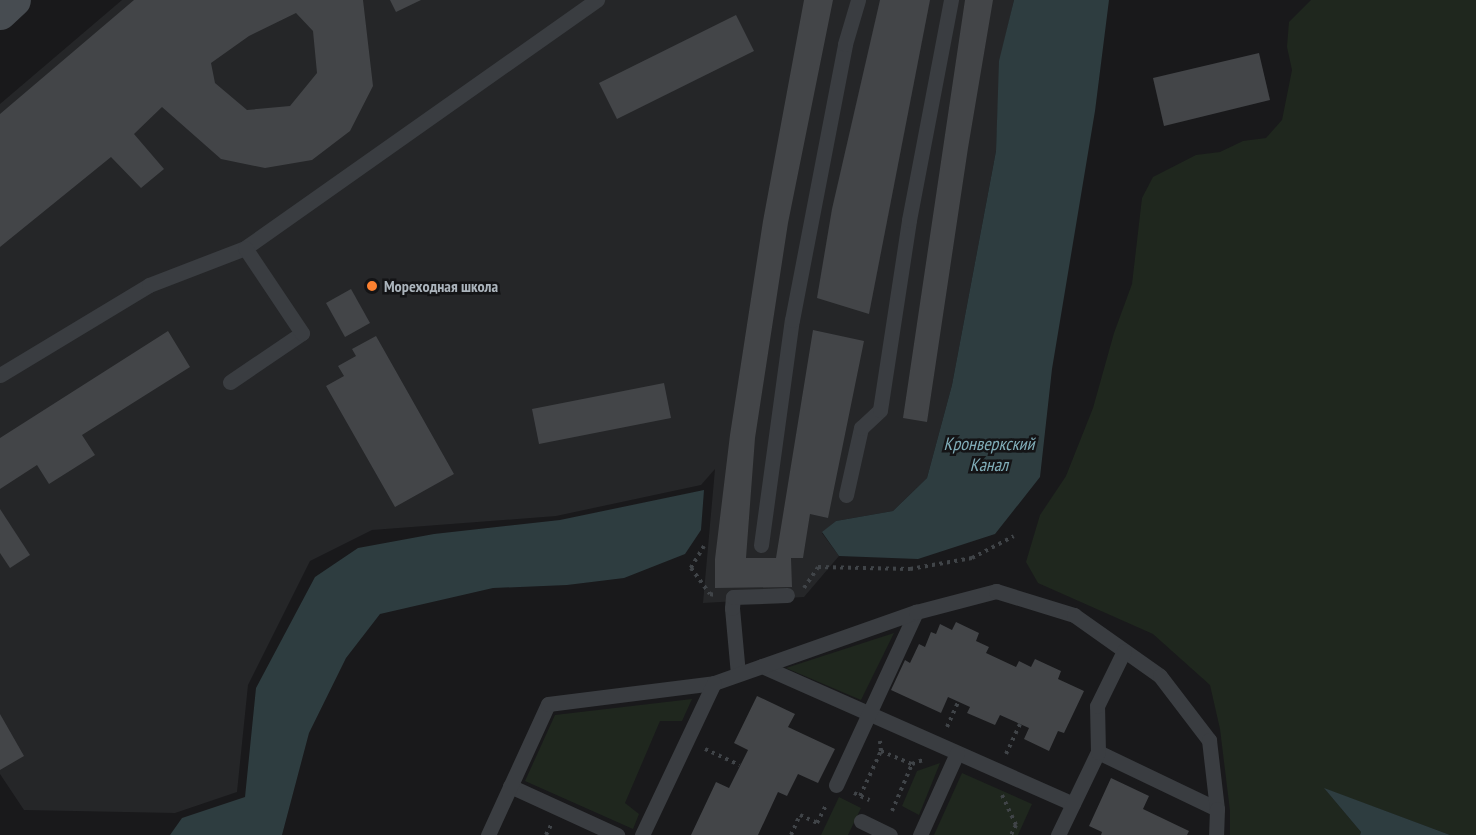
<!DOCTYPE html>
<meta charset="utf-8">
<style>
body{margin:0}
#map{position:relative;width:1476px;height:835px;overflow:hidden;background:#19191b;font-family:"PT Sans Narrow",sans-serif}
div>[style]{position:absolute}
.built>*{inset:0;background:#252628}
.green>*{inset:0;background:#1f271e}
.water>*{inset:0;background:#2e3d40}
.building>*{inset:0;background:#434548}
.path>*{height:4px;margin-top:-2px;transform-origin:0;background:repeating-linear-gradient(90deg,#404448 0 3px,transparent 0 7.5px)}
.lane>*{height:15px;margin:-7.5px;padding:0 7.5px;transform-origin:7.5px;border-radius:7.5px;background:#3a3d41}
.secondary>*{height:33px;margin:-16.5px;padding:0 16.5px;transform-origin:16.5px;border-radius:16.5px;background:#474c51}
.dots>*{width:16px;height:16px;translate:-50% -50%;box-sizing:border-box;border:3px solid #141416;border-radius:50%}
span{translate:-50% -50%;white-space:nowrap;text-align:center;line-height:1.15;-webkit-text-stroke:5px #141416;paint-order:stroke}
.poi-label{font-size:16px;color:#abb4bc;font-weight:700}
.left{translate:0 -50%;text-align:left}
.water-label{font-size:18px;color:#80adb8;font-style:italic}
</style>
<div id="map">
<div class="built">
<div style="clip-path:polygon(122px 0,1014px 0,1000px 61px,996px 151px,952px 385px,927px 478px,893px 511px,836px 521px,822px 533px,839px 556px,804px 597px,703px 603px,715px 469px,701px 485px,556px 516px,372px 530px,310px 561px,248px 685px,237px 792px,175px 813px,24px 810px,0 774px,0 104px)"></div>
</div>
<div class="green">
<div style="clip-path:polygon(1311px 0,1476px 0,1476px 835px,1450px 835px,1325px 789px,1361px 832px,1360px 835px,1230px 835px,1230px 811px,1220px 729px,1210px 685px,1153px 634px,1038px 583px,1026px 562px,1040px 515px,1066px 476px,1093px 408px,1114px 333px,1132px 284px,1142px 198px,1153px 177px,1196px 155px,1220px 152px,1243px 141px,1266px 138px,1282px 120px,1292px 70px,1287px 47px,1289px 22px)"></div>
<div style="clip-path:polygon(894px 633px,861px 700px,786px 668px)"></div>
<div style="clip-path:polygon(692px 699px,682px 721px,660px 721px,625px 803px,639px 814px,633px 829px,525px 781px,555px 715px)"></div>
<div style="clip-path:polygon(940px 763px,919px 815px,902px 806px,917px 771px)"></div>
<div style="clip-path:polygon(962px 773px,1032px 804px,1018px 835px,934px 835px)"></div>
<div style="clip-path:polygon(839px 797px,861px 808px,848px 835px,821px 835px)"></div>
</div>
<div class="water">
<div style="clip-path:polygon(1014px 0,1109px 0,1095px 111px,1052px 369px,1040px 477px,995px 534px,918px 559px,839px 556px,822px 532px,836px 521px,893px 511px,927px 478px,952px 385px,996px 151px,999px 61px)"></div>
<div style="clip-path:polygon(704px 490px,701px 530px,685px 554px,624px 578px,567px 585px,493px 588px,380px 614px,346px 658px,309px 733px,282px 835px,170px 835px,182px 818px,245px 797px,256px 688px,315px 577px,358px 548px,434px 534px,560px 520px)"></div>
<div style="clip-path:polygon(1324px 788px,1450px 835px,1360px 835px,1361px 832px)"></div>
</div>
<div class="building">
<div style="clip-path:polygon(evenodd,134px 0,363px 0,373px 86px,350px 131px,312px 160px,265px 168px,221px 159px,162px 107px,134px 134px,164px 169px,141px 188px,111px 157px,0 247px,0 114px,134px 0,296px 13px,313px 31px,317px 73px,290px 106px,247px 110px,215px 83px,211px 63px,249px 36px,296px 13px)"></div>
<div style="clip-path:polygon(390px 0,421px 0,396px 12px)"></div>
<div style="clip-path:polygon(804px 0,833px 0,788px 223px,755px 438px,746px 558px,776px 558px,813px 330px,864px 341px,828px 518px,810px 514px,803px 558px,791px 558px,792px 587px,715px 588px,715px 559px,730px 435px,763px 221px)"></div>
<div style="clip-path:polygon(880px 0,930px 0,869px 314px,817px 298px,832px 209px)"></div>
<div style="clip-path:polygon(965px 0,993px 0,968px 148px,927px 422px,903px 418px)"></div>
<div style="clip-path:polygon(736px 15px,754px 51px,617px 119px,599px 83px)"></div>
<div style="clip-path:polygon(1259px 53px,1270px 100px,1164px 126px,1153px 78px)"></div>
<div style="clip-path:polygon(351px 289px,370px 323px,345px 337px,326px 303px)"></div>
<div style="clip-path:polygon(168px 331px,190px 367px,82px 435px,95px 455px,49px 484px,37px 465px,0 489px,0 438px)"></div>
<div style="clip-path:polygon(376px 336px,454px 474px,395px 507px,326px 386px,344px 376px,338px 366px,356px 356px,352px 349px)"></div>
<div style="clip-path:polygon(664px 383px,671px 418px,539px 444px,532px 409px)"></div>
<div style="clip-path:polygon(0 509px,30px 555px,10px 568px,0 553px)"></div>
<div style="clip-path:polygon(956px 622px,979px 633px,976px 641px,989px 647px,986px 653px,1016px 667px,1019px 661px,1031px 667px,1035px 659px,1061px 671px,1058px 679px,1084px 691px,1064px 733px,1058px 731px,1049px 751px,1024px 739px,1029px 728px,1000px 715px,995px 725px,967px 713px,970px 707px,948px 697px,941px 713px,891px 690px,905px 660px,910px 663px,919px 644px,925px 647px,931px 632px,936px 634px,940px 624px,952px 630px)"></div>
<div style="clip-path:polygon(757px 696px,795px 714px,788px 727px,835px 749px,818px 783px,798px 774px,787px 796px,778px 792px,758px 835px,691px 835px,716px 782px,729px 788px,748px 750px,734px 743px)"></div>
<div style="clip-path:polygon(0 714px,24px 756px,0 770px)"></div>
<div style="clip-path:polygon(1111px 778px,1149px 796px,1143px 809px,1189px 831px,1187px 835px,1101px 835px,1102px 832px,1089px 826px)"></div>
</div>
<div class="path">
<div style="left:704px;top:546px;width:26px;rotate:121deg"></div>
<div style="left:691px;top:568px;width:32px;rotate:54deg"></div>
<div style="left:710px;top:594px;width:5px;rotate:11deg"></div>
<div style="left:804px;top:588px;width:25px;rotate:-56deg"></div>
<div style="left:818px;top:567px;width:92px;rotate:1.2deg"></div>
<div style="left:910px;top:569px;width:63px;rotate:-10.1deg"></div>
<div style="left:972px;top:558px;width:47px;rotate:-27.6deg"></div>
<div style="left:947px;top:727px;width:27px;rotate:-66deg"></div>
<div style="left:705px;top:749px;width:38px;rotate:25deg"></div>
<div style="left:881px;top:751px;width:34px;rotate:23deg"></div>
<div style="left:1006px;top:754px;width:33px;rotate:-65deg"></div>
<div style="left:854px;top:793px;width:17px;rotate:25deg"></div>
<div style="left:1002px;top:795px;width:33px;rotate:65deg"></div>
<div style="left:1016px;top:825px;width:11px;rotate:117deg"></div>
<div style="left:860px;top:796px;width:50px;rotate:-65deg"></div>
<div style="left:881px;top:751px;width:10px;rotate:-96deg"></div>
<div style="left:892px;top:811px;width:51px;rotate:-66.9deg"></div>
<div style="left:912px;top:764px;width:12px;rotate:-20deg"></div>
<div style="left:546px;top:835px;width:11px;rotate:-63deg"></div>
<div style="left:791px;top:835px;width:22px;rotate:-66deg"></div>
<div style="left:800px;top:815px;width:19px;rotate:25deg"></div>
<div style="left:817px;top:823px;width:22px;rotate:-63deg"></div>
</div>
<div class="lane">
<div style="left:0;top:375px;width:174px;rotate:-31.1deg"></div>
<div style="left:149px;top:285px;width:103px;rotate:-21.1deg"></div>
<div style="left:245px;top:248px;width:431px;rotate:-35.2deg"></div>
<div style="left:230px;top:382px;width:87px;rotate:-34.2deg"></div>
<div style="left:302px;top:333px;width:102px;rotate:-123.8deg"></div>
<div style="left:846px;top:495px;width:69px;rotate:-77.4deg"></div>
<div style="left:861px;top:428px;width:26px;rotate:-43deg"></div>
<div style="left:880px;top:410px;width:192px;rotate:-81.3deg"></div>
<div style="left:909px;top:220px;width:224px;rotate:-79.2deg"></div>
<div style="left:761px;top:545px;width:227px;rotate:-82.2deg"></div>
<div style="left:792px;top:320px;width:281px;rotate:-79.1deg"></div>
<div style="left:845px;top:44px;width:46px;rotate:-73.5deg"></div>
<div style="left:762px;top:666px;width:340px;rotate:23.9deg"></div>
<div style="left:738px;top:674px;width:66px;rotate:-95.2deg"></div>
<div style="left:732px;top:608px;width:11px;rotate:-85deg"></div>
<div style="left:733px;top:597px;width:54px;rotate:-2.1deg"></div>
<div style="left:1098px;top:752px;width:132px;rotate:25.6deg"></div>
<div style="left:836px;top:785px;width:191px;rotate:-65.2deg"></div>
<div style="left:510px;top:786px;width:118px;rotate:24.6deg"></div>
<div style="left:861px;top:821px;width:32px;rotate:26deg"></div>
<div style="left:488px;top:835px;width:144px;rotate:-65.4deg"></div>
<div style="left:548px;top:704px;width:167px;rotate:-7.2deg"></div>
<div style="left:714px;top:683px;width:214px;rotate:-19.4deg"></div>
<div style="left:916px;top:612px;width:83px;rotate:-14.7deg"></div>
<div style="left:996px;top:591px;width:82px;rotate:17.1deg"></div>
<div style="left:1074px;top:615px;width:105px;rotate:35.3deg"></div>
<div style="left:1160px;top:676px;width:81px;rotate:52.6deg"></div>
<div style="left:1209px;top:740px;width:69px;rotate:83.4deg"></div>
<div style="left:1217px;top:809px;width:26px;rotate:92deg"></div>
<div style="left:642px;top:835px;width:168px;rotate:-64.7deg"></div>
<div style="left:920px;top:835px;width:90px;rotate:-65.7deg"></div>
<div style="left:1058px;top:835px;width:92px;rotate:-64.3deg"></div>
<div style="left:1098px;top:752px;width:46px;rotate:-91.2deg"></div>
<div style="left:1097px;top:706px;width:61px;rotate:-63.9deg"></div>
</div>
<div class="secondary">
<div style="left:0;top:13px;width:19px;rotate:-43deg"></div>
</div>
<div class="dots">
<div style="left:372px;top:286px;background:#fc8130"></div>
</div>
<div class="poi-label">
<span class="left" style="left:384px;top:286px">Мореходная школа</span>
</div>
<div class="water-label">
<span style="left:989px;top:455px">Кронверкский<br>Канал</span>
</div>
</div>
